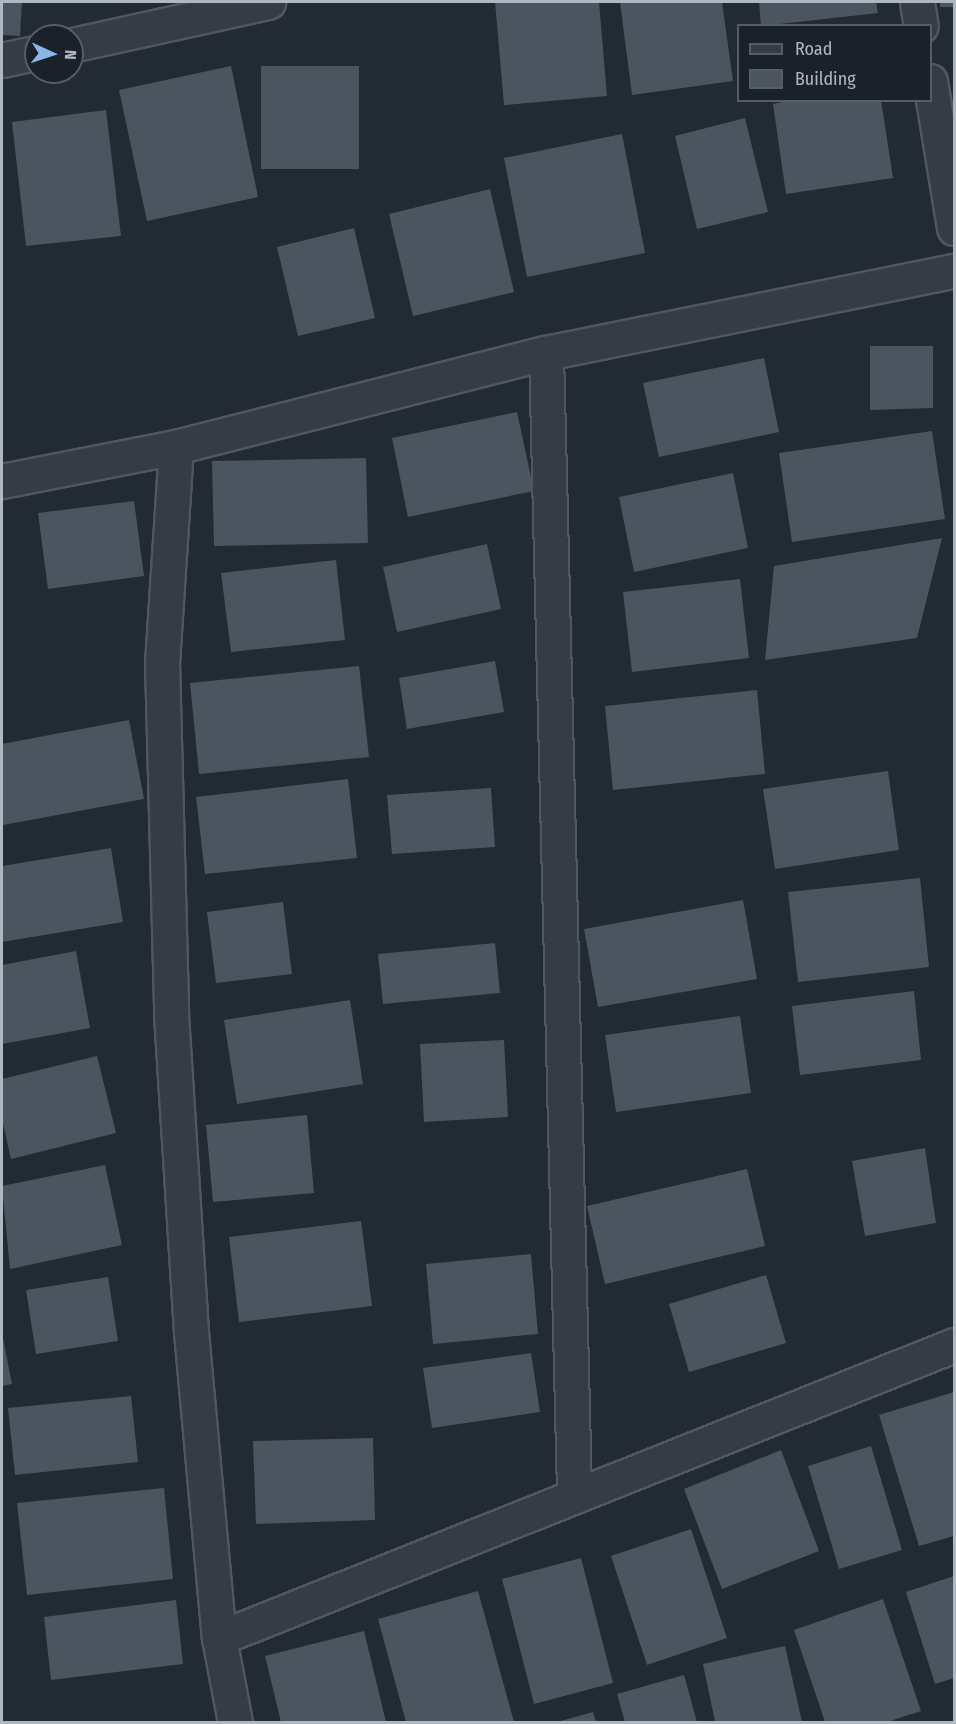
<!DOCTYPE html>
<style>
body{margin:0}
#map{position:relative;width:956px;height:1724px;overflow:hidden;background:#222a34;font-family:"Fira Sans Condensed",sans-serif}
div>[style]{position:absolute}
.building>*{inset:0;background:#4a5560}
.roads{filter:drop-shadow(2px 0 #4f5760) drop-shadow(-2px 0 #4f5760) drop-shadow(0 2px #4f5760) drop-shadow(0 -2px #4f5760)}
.minor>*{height:33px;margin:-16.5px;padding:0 16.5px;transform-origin:16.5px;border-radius:16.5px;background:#353c45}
span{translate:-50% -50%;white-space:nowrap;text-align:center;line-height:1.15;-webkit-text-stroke:4.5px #1a2129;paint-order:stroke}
.frame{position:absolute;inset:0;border:3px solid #afb7c2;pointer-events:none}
.legend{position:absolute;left:737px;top:24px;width:195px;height:78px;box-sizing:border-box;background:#1a2129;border:2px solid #565d66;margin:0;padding:8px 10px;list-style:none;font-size:18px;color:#afb7c2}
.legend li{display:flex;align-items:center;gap:12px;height:30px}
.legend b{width:30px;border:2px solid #565d66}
.north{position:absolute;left:24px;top:24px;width:60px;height:60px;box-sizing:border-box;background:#1a2129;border:2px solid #565d66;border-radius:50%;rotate:93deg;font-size:16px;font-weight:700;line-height:24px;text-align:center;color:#afb7c2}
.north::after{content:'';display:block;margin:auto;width:21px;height:27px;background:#8bb5eb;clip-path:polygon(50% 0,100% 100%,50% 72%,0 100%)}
</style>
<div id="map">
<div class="building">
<div style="clip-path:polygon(2px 2px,22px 2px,20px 36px,2px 35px)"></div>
<div style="clip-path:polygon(495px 2px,599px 2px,607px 96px,504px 105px)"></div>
<div style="clip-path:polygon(620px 2px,722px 2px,733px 81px,632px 95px)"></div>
<div style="clip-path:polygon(759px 2px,876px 2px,878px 13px,761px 26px)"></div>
<div style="clip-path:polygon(940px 2px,954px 2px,954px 7px,940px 7px)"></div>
<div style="clip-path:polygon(231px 66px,258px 197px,147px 221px,119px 90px)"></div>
<div style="clip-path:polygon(261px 66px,359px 66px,359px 169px,261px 169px)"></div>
<div style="clip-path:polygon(792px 100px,881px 100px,893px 178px,786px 194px,773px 104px)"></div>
<div style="clip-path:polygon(106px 110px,121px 236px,26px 246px,12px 122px)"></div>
<div style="clip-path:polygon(745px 118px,768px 212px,697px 229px,675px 136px)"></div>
<div style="clip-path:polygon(622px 134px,645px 253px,527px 277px,504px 158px)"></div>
<div style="clip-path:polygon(490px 189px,514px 292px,413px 316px,389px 214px)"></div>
<div style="clip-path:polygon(354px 228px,375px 318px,298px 336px,277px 247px)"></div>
<div style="clip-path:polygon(870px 346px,933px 346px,933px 408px,870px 410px)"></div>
<div style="clip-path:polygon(764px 358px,779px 432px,659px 457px,643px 383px)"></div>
<div style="clip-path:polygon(517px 412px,534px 491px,408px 517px,392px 438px)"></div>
<div style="clip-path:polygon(932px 431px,945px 519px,792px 542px,779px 453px)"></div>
<div style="clip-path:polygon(366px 458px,368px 543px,214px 546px,212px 461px)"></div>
<div style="clip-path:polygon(733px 473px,748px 548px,634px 572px,619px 497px)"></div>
<div style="clip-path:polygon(134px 501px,144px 576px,48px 589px,38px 513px)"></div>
<div style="clip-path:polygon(942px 538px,917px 638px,765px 660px,774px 566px)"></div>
<div style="clip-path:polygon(487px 544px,501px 609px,397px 632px,383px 567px)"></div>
<div style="clip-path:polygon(336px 560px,345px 640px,231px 652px,221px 573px)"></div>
<div style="clip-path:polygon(740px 579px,749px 658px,632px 672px,623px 592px)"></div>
<div style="clip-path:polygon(495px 661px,504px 712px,407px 729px,399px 678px)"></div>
<div style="clip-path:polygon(359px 666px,369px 757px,199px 774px,190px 683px)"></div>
<div style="clip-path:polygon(757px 690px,765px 774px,613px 790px,605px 706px)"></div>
<div style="clip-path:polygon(129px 720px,144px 799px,3px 825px,2px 744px)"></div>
<div style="clip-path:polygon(888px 771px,899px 850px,775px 869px,763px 789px)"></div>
<div style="clip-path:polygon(348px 779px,357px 858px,205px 874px,196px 797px)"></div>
<div style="clip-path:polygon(491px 788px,495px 847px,392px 854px,387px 795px)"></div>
<div style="clip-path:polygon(111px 848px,123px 922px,2px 942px,2px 866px)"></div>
<div style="clip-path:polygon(920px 878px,929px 967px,798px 982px,788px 892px)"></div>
<div style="clip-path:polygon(743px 900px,757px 979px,598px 1007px,584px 929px)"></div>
<div style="clip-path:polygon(283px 902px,292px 974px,216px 983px,207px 912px)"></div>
<div style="clip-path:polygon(495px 943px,500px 993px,383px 1004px,378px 954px)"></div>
<div style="clip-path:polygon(76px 951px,90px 1028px,2px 1044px,2px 965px)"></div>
<div style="clip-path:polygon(914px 991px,921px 1060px,800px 1075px,792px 1006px)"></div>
<div style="clip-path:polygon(350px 1000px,363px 1084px,237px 1104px,224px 1020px)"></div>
<div style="clip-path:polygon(740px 1016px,751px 1093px,616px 1112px,605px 1035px)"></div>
<div style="clip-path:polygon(504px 1040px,508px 1117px,424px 1122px,420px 1044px)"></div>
<div style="clip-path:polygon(97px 1056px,116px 1133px,11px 1159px,2px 1119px,2px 1079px)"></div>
<div style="clip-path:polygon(307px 1115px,314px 1193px,213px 1202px,206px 1125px)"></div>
<div style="clip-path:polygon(925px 1148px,936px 1223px,865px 1236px,852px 1161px)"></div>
<div style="clip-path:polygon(105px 1165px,122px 1245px,10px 1269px,2px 1186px)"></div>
<div style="clip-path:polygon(747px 1169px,765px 1246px,605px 1284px,587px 1206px)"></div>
<div style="clip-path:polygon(361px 1221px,372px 1306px,239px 1322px,229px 1237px)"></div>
<div style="clip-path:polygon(531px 1254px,538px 1334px,433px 1344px,426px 1264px)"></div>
<div style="clip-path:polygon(766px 1275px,786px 1343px,689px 1372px,669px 1304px)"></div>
<div style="clip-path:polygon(108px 1277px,118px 1341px,36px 1354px,26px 1290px)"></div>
<div style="clip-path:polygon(2px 1333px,12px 1384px,2px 1386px)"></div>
<div style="clip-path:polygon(531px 1353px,540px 1412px,432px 1428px,423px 1368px)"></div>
<div style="clip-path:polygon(954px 1392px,954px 1536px,919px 1546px,879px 1415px)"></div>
<div style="clip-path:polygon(131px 1396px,138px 1462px,15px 1475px,8px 1408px)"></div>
<div style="clip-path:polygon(373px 1438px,375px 1520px,256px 1524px,253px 1441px)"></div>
<div style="clip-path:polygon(871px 1446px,902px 1550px,839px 1569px,808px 1466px)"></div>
<div style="clip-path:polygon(781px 1450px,819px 1551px,722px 1589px,684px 1489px)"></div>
<div style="clip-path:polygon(164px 1488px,173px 1579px,27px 1595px,17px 1503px)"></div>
<div style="clip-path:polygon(691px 1529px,727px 1638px,647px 1665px,611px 1556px)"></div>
<div style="clip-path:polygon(581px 1558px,613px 1683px,534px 1704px,502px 1579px)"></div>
<div style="clip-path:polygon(954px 1576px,954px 1678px,935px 1684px,906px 1592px)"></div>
<div style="clip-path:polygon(478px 1591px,514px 1722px,406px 1722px,378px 1619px)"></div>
<div style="clip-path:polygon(883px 1599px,921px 1711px,887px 1722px,825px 1722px,794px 1630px)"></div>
<div style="clip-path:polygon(176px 1600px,183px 1664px,51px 1680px,44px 1617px)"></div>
<div style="clip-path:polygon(364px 1631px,386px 1722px,281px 1722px,265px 1656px)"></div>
<div style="clip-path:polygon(785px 1646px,802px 1722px,715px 1722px,703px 1664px)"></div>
<div style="clip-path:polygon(684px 1675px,697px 1722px,625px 1722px,617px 1694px)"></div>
<div style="clip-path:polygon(593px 1712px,596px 1722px,557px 1722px)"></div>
</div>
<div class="roads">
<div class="minor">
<div style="left:917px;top:2px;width:24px;rotate:81deg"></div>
<div style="left:72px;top:45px;width:201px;rotate:-12.4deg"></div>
<div style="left:2px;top:60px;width:35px;rotate:-12deg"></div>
<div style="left:930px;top:81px;width:149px;rotate:80.7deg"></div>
<div style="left:546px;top:353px;width:1140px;rotate:88.59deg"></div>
<div style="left:176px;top:447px;width:382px;rotate:-14.3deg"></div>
<div style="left:546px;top:353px;width:416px;rotate:-11.4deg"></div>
<div style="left:2px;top:481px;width:177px;rotate:-11.1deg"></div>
<div style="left:176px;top:447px;width:215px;rotate:93.7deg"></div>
<div style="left:162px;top:662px;width:352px;rotate:88.5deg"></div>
<div style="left:171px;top:1014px;width:319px;rotate:86.4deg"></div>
<div style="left:191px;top:1332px;width:307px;rotate:84.8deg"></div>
<div style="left:219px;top:1638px;width:86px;rotate:79.2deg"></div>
<div style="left:219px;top:1638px;width:791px;rotate:-21.73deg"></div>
</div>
</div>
<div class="frame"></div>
<ul class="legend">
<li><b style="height:8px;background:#353c45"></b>Road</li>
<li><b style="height:16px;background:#4a5560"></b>Building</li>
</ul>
<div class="north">N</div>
</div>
